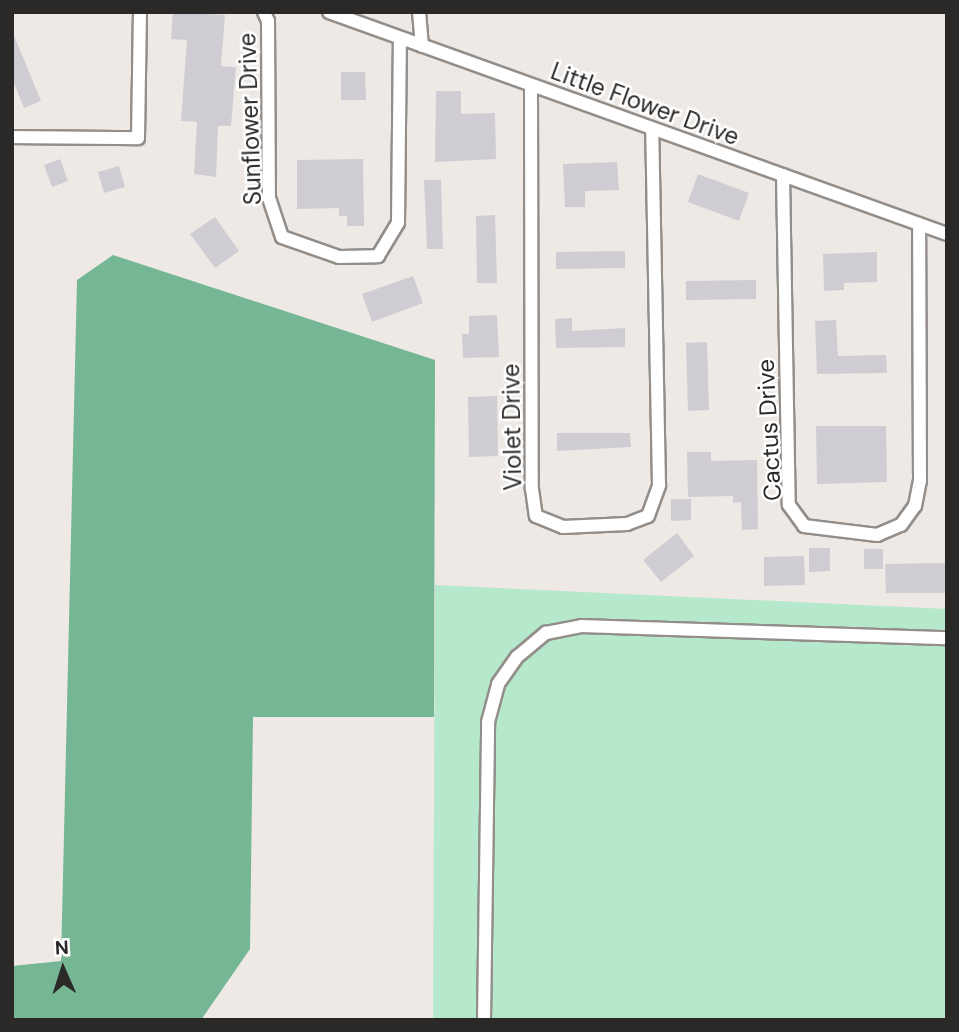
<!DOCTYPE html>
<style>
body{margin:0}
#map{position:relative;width:959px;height:1032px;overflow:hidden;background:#eee9e5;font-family:"DM Sans",sans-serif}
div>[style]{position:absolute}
.green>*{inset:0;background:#b6e8cc}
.forest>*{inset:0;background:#75b794}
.building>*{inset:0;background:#cfcdd3}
.roads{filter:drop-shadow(2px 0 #938e8a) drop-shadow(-2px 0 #938e8a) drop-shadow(0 2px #938e8a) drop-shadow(0 -2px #938e8a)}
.lane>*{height:12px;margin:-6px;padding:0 6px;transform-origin:6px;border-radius:6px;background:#fff}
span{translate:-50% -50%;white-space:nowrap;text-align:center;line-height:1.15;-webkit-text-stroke:5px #fff;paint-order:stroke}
.street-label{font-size:24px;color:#2b2928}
.frame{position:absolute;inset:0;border:14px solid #2b2928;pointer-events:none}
.north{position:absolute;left:28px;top:934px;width:70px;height:70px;-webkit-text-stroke:5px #fff;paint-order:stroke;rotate:357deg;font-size:19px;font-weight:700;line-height:28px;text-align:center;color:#2b2928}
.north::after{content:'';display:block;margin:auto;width:24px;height:32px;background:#2b2928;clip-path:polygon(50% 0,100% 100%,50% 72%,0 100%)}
</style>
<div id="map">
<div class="green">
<div style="clip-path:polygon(435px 585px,947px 609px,947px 1020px,433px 1020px)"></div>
</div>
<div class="forest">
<div style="clip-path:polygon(113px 255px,435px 360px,434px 717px,253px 717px,250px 949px,201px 1020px,12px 1020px,12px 966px,61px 961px,77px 280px)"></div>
</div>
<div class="building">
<div style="clip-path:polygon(173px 12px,225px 15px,221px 66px,236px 67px,231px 126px,218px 126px,216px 177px,194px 174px,197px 122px,181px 121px,187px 40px,171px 39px)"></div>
<div style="clip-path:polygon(13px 33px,41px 101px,24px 108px,12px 78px)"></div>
<div style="clip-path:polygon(341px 72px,365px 72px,366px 100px,341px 100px)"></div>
<div style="clip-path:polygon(436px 91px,461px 91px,461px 114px,495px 113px,496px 159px,435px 162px)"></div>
<div style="clip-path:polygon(60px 159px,68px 181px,52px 187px,44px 165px)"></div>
<div style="clip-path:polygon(363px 159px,364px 226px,347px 226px,347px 216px,339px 216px,339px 208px,297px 209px,297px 160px)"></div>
<div style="clip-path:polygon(617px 162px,619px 190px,585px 191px,585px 207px,565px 207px,563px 164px)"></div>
<div style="clip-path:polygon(119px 166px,125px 187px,104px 193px,98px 172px)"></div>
<div style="clip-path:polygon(698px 174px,749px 193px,739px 221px,688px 202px)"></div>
<div style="clip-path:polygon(424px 180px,441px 180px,443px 249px,427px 249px)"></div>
<div style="clip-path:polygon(495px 215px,497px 283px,477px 283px,476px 216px)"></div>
<div style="clip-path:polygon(215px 217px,239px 251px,215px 268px,190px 234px)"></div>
<div style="clip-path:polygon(625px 251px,625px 268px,556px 269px,556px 252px)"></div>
<div style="clip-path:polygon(877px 252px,877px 282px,844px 283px,844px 290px,824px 291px,823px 254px)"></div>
<div style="clip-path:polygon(413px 276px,423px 303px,372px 322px,362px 294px)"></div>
<div style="clip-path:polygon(756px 280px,756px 299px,686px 300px,686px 281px)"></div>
<div style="clip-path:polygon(497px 315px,499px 357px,463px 358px,462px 334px,469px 334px,469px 316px)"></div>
<div style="clip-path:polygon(572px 318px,572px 331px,625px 328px,625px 347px,556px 348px,555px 319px)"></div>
<div style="clip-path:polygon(836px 320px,838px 356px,886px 355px,887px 373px,817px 374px,815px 321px)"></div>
<div style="clip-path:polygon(707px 342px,709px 410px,688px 411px,686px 343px)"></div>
<div style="clip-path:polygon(497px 396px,498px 456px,469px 457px,468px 397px)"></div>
<div style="clip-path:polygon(816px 426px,886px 426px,887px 482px,817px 484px)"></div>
<div style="clip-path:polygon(557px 433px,630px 433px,631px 447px,557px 451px)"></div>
<div style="clip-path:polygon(687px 452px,711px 452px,711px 461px,757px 460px,758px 529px,742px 530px,741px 502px,733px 503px,733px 496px,688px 497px)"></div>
<div style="clip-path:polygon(671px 499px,691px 499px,691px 520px,671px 521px)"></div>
<div style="clip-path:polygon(677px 533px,694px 556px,661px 582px,643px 560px)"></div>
<div style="clip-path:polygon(809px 548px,830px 548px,830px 571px,809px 572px)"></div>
<div style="clip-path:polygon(864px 549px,883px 549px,883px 569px,864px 569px)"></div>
<div style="clip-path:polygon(804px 556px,805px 585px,764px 586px,764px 557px)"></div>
<div style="clip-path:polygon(947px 563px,947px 593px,886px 593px,885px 564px)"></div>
</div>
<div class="roads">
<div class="lane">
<div style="left:264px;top:12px;width:10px;rotate:66deg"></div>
<div style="left:268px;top:21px;width:177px;rotate:89.7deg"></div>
<div style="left:269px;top:198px;width:41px;rotate:71.6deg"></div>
<div style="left:282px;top:237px;width:60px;rotate:19.3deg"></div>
<div style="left:339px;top:257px;width:39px;rotate:-1deg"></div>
<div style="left:378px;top:256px;width:39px;rotate:-59deg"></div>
<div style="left:398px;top:223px;width:184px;rotate:-89.4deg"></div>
<div style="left:329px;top:12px;width:657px;rotate:19.76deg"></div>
<div style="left:419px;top:12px;width:34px;rotate:85deg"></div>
<div style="left:531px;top:85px;width:404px;rotate:89.9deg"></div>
<div style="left:532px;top:489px;width:27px;rotate:82deg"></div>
<div style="left:536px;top:516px;width:29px;rotate:22deg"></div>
<div style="left:563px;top:527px;width:64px;rotate:-2.7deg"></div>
<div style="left:627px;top:524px;width:22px;rotate:-21deg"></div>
<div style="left:648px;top:516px;width:33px;rotate:-70deg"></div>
<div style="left:659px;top:485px;width:356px;rotate:-91.1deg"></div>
<div style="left:12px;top:137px;width:126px;rotate:0.5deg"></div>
<div style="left:138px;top:138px;width:126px;rotate:-89.1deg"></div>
<div style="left:783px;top:175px;width:330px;rotate:89deg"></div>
<div style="left:789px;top:505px;width:26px;rotate:54deg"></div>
<div style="left:804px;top:526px;width:74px;rotate:7deg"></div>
<div style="left:877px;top:535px;width:26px;rotate:-23deg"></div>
<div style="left:901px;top:525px;width:24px;rotate:-54deg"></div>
<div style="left:915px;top:506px;width:25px;rotate:-79deg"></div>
<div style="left:920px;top:481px;width:257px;rotate:-90.2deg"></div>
<div style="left:484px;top:1020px;width:298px;rotate:-89.2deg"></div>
<div style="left:488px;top:722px;width:39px;rotate:-75deg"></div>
<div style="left:498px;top:684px;width:33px;rotate:-55deg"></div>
<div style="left:517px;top:657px;width:38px;rotate:-40deg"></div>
<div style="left:546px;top:633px;width:36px;rotate:-11deg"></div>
<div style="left:581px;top:626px;width:366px;rotate:1.9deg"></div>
</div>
</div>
<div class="street-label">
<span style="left:645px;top:104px;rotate:20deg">Little Flower Drive</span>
<span style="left:250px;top:119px;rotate:-92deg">Sunflower Drive</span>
<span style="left:512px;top:427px;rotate:-91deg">Violet Drive</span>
<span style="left:769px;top:430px;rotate:-93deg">Cactus Drive</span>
</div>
<div class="frame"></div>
<div class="north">N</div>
</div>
